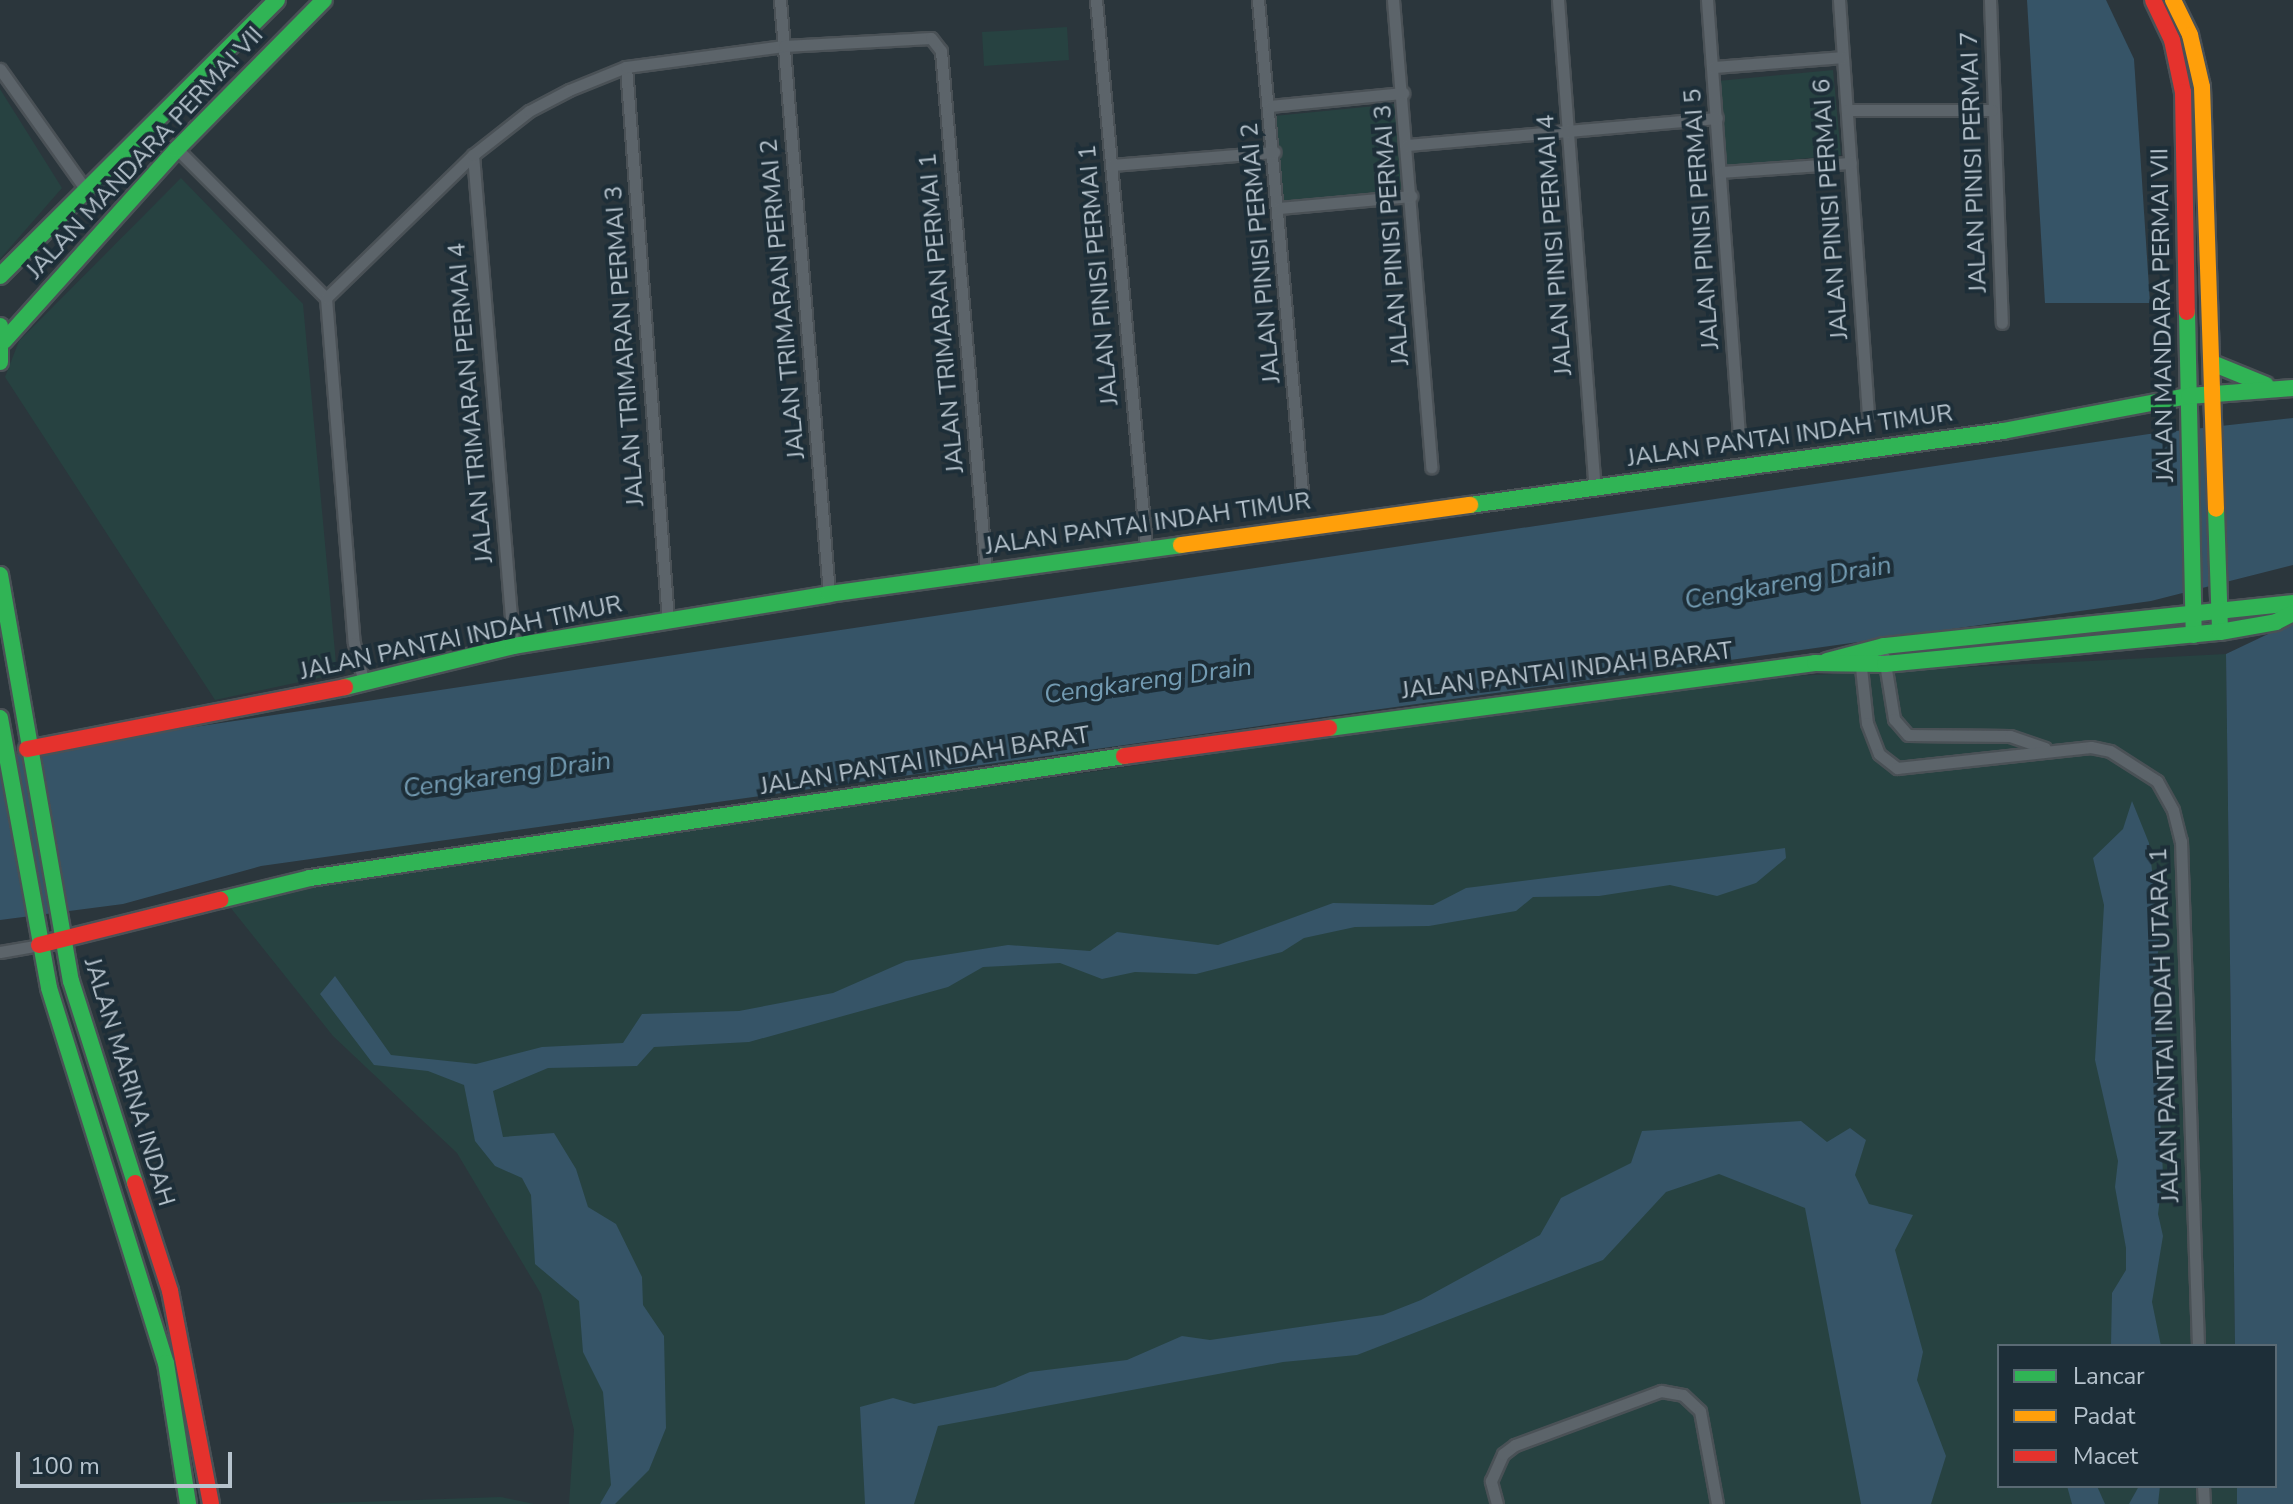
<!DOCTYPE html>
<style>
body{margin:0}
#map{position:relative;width:2293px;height:1504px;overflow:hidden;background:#2b363c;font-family:"Nunito Sans",sans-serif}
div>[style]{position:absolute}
.green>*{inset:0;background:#274241}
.water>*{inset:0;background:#365467}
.roads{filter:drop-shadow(2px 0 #4a5156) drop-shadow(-2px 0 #4a5156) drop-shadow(0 2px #4a5156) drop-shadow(0 -2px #4a5156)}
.street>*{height:11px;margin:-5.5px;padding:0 5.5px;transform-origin:5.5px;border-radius:5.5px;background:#5c646a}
.fast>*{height:16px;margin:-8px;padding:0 8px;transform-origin:8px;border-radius:8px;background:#30b455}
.slow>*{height:16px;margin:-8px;padding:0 8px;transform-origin:8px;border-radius:8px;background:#ff9f0a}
.jam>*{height:16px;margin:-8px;padding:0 8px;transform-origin:8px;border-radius:8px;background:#e5322d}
span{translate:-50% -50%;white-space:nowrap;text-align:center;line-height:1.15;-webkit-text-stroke:8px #1d2e38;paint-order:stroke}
.street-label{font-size:24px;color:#b6c3cd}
.water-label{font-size:26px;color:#739bb2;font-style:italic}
.legend{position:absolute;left:1997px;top:1344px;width:280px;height:144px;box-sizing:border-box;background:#1d2e38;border:2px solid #5a6a74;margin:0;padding:10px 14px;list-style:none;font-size:24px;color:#b6c3cd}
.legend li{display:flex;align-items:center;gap:16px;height:40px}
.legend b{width:40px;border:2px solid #5a6a74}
.scale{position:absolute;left:16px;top:1452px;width:216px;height:36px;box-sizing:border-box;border:4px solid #b6c3cd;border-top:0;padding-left:10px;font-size:24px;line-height:28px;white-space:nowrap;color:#b6c3cd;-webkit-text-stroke:6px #1d2e38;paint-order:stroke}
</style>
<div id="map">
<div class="green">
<div style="clip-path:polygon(1067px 27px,1069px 60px,984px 66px,982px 32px)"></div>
<div style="clip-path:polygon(1833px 70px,1841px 155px,1726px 166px,1718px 81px)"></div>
<div style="clip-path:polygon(0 89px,62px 188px,0 259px)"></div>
<div style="clip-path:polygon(1395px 104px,1404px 189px,1283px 202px,1274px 116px)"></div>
<div style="clip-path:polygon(181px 178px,303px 304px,337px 674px,215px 700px,5px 377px,19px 341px)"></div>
<div style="clip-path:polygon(2226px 654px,2235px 1346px,1999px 1346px,1999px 1486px,2237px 1486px,2237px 1504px,569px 1504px,574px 1430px,541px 1294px,457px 1153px,333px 1036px,226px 902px,378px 875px,1735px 679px)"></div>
<div style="clip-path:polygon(501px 1497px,534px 1504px,303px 1504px)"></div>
</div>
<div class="water">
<div style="clip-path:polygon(2027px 0,2106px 0,2134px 59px,2150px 303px,2045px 303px)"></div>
<div style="clip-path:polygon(2293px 418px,2293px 565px,2151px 601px,261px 866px,123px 904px,0 920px,0 756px,2149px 434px)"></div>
<div style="clip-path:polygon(2293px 622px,2293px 1504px,2237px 1504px,2237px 1486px,2275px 1486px,2275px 1346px,2235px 1346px,2226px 654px)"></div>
<div style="clip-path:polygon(2132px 801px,2149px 843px,2160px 943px,2153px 976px,2163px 1174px,2158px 1214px,2163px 1236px,2152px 1302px,2161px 1346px,2111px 1346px,2112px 1293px,2126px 1270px,2126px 1248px,2115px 1187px,2118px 1161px,2095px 1060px,2104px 905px,2093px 858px,2123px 829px)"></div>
<div style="clip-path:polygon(1785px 848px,1786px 858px,1756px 883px,1717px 896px,1670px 885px,1599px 896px,1533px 897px,1516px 911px,1429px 926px,1355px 927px,1304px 938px,1282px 952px,1196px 974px,1135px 972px,1102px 979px,1060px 963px,983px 967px,948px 987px,749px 1042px,654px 1047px,637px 1066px,548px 1068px,493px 1091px,503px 1137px,554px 1133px,576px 1169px,588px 1207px,616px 1224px,642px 1277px,643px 1305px,664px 1336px,666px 1428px,649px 1470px,615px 1504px,600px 1504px,611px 1485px,603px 1392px,583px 1352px,579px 1301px,535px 1264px,531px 1195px,522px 1178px,495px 1166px,475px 1141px,464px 1085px,428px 1071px,374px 1065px,320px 994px,335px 976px,391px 1055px,476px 1064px,542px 1047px,623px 1043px,642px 1014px,739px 1011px,833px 993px,906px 961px,1008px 945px,1090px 951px,1117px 932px,1218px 945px,1333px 903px,1433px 905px,1466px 888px)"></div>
<div style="clip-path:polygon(1801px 1121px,1827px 1142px,1850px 1128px,1866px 1140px,1855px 1175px,1869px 1204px,1913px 1215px,1895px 1250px,1923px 1352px,1917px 1380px,1946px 1456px,1931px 1504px,1861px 1504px,1805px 1208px,1719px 1174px,1666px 1192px,1603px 1260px,1357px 1355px,1283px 1362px,938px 1426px,914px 1504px,865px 1504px,860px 1407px,893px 1398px,914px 1404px,995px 1387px,1030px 1372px,1127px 1360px,1182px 1336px,1210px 1340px,1383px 1315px,1421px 1300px,1540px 1235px,1561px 1198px,1631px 1163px,1642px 1131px)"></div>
<div style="clip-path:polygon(2067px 1486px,2097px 1486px,2105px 1504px,2072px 1504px)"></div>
<div style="clip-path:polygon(2139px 1486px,2160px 1486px,2158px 1504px,2129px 1504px)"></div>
</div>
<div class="roads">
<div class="street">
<div style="left:780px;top:0;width:596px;rotate:85.28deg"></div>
<div style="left:1096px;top:0;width:548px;rotate:84.77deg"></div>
<div style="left:1258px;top:0;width:504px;rotate:84.88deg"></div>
<div style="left:1393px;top:0;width:469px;rotate:85.3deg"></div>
<div style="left:1558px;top:0;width:488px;rotate:85.7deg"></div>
<div style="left:1707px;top:0;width:437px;rotate:85.8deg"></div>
<div style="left:1839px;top:0;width:417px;rotate:86deg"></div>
<div style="left:1990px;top:0;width:323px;rotate:87.9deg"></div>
<div style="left:626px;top:67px;width:555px;rotate:85.66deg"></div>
<div style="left:1713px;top:67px;width:129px;rotate:-4.4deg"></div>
<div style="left:0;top:69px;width:152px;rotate:54.6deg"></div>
<div style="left:1270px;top:106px;width:134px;rotate:-5.6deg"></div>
<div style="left:1847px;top:110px;width:145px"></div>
<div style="left:1407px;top:145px;width:311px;rotate:-5deg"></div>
<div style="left:177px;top:149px;width:211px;rotate:45deg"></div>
<div style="left:326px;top:298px;width:346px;rotate:85.4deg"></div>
<div style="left:354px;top:643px;width:41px;rotate:76deg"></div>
<div style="left:473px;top:155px;width:493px;rotate:85.3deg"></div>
<div style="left:1111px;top:165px;width:164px;rotate:-4.6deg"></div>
<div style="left:1721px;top:172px;width:130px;rotate:-4deg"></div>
<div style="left:1279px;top:208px;width:133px;rotate:-5.2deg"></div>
<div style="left:326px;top:298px;width:205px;rotate:-44.2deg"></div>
<div style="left:473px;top:155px;width:71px;rotate:-38.2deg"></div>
<div style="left:529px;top:111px;width:45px;rotate:-27.7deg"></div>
<div style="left:569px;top:90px;width:61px;rotate:-22deg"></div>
<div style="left:626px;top:67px;width:159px;rotate:-7.6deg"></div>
<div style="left:784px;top:46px;width:147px;rotate:-3.1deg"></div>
<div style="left:931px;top:38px;width:16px;rotate:52deg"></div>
<div style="left:941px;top:51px;width:522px;rotate:85.05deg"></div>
<div style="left:1884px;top:657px;width:63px;rotate:80.8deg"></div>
<div style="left:1894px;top:719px;width:21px;rotate:49deg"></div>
<div style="left:1908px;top:735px;width:102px;rotate:0.6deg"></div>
<div style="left:2010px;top:736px;width:37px;rotate:19deg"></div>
<div style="left:1860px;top:658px;width:65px;rotate:83.9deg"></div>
<div style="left:1867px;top:723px;width:33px;rotate:69deg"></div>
<div style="left:1879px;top:754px;width:23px;rotate:38deg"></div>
<div style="left:1897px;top:768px;width:195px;rotate:-6.2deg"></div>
<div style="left:2091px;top:747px;width:19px;rotate:12deg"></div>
<div style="left:2110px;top:751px;width:56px;rotate:32.6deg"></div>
<div style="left:2157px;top:781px;width:33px;rotate:61deg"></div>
<div style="left:2173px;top:810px;width:32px;rotate:76deg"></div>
<div style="left:2181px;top:841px;width:505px;rotate:88.07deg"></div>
<div style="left:0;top:952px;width:40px;rotate:-10deg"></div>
<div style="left:2203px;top:1486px;width:18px;rotate:87deg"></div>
<div style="left:1497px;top:1504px;width:24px;rotate:-105deg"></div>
<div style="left:1491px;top:1481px;width:30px;rotate:-66deg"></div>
<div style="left:1503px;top:1454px;width:15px;rotate:-37deg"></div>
<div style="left:1515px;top:1445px;width:156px;rotate:-20.3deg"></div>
<div style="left:1661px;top:1391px;width:22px;rotate:10deg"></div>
<div style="left:1683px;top:1395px;width:23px;rotate:43deg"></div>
<div style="left:1700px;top:1411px;width:95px;rotate:79.6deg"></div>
</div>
<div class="fast">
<div style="left:0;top:276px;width:391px;rotate:-44.9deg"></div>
<div style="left:2187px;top:312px;width:323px;rotate:88.8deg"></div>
<div style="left:0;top:326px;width:36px;rotate:90deg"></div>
<div style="left:4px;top:341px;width:258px;rotate:-48deg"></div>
<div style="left:177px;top:149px;width:209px;rotate:-45.4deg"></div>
<div style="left:2212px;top:363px;width:58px;rotate:22.2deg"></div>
<div style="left:1470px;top:505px;width:538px;rotate:-7.9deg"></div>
<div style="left:2003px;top:431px;width:189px;rotate:-10.7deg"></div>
<div style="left:2189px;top:396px;width:104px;rotate:-4.4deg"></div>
<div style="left:2216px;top:509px;width:123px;rotate:88.1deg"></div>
<div style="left:0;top:575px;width:412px;rotate:80.1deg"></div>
<div style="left:71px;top:981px;width:212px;rotate:72.4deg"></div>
<div style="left:1827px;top:661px;width:59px;rotate:-14.7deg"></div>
<div style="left:1884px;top:646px;width:411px;rotate:-6deg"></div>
<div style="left:345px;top:687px;width:173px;rotate:-13.7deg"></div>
<div style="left:513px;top:646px;width:320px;rotate:-9.3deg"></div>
<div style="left:829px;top:594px;width:355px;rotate:-7.9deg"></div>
<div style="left:0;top:718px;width:274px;rotate:79.7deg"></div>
<div style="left:49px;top:988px;width:393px;rotate:72.7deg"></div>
<div style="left:166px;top:1363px;width:143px;rotate:81.1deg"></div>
<div style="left:1329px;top:728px;width:490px;rotate:-7.6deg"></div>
<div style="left:1815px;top:663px;width:70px;rotate:0.8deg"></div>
<div style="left:1885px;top:664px;width:337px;rotate:-5.5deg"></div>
<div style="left:2220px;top:632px;width:57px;rotate:-10.1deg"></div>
<div style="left:2276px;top:622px;width:19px;rotate:-28deg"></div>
<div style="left:220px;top:900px;width:93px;rotate:-13.7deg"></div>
<div style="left:310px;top:878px;width:823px;rotate:-8.52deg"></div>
</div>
<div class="slow">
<div style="left:2173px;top:0;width:39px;rotate:64deg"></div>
<div style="left:2190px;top:35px;width:53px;rotate:77deg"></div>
<div style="left:2202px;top:87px;width:422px;rotate:88.1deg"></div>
<div style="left:1181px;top:545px;width:292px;rotate:-7.9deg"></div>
</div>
<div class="jam">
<div style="left:2153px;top:0;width:44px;rotate:64.6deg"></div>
<div style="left:2172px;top:40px;width:53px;rotate:78.1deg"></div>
<div style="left:2183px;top:92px;width:220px;rotate:89deg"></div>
<div style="left:27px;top:749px;width:324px;rotate:-11deg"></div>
<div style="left:1124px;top:756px;width:207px;rotate:-7.8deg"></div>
<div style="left:39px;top:945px;width:187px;rotate:-14deg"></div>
<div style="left:135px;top:1183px;width:114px;rotate:72deg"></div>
<div style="left:170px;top:1291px;width:217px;rotate:79.1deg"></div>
</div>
</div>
<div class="street-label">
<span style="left:145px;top:153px;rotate:-47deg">JALAN MANDARA PERMAI VII</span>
<span style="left:1974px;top:162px;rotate:-92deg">JALAN PINISI PERMAI 7</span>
<span style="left:1831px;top:209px;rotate:-94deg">JALAN PINISI PERMAI 6</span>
<span style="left:1702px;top:219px;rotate:-94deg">JALAN PINISI PERMAI 5</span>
<span style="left:1392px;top:235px;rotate:-94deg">JALAN PINISI PERMAI 3</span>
<span style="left:1555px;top:245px;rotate:-94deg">JALAN PINISI PERMAI 4</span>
<span style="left:1261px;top:253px;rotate:-95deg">JALAN PINISI PERMAI 2</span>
<span style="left:1099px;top:275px;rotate:-95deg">JALAN PINISI PERMAI 1</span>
<span style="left:783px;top:299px;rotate:-95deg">JALAN TRIMARAN PERMAI 2</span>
<span style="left:942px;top:313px;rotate:-95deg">JALAN TRIMARAN PERMAI 1</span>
<span style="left:2163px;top:315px;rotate:-91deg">JALAN MANDARA PERMAI VII</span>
<span style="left:625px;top:346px;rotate:-94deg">JALAN TRIMARAN PERMAI 3</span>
<span style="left:471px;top:403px;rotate:-95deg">JALAN TRIMARAN PERMAI 4</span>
<span style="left:1790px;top:436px;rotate:-8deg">JALAN PANTAI INDAH TIMUR</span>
<span style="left:1148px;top:524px;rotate:-8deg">JALAN PANTAI INDAH TIMUR</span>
<span style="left:461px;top:638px;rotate:-12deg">JALAN PANTAI INDAH TIMUR</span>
<span style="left:1567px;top:671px;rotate:-7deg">JALAN PANTAI INDAH BARAT</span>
<span style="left:925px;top:761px;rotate:-9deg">JALAN PANTAI INDAH BARAT</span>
<span style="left:2165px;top:1025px;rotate:-92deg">JALAN PANTAI INDAH UTARA 1</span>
<span style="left:129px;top:1082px;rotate:73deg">JALAN MARINA INDAH</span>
</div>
<div class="water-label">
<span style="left:1788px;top:583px;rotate:-10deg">Cengkareng Drain</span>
<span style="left:1148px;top:681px;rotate:-8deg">Cengkareng Drain</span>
<span style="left:507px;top:775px;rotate:-8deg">Cengkareng Drain</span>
</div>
<ul class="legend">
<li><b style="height:10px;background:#30b455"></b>Lancar</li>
<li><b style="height:10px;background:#ff9f0a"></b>Padat</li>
<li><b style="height:10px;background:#e5322d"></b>Macet</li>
</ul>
<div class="scale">100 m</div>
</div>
